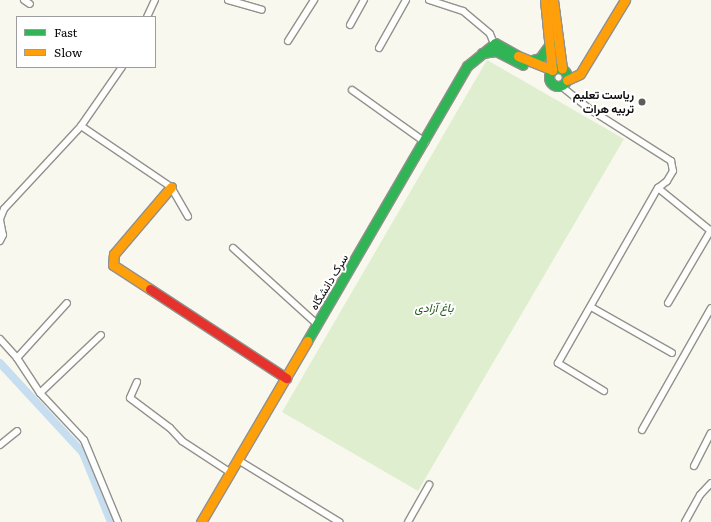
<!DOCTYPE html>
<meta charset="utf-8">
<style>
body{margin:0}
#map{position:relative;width:711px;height:522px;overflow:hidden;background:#f9f8ee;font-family:Literata,Vazirmatn,serif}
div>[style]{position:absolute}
.green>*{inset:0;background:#dfeecf}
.canal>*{height:8px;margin:-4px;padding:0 4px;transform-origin:4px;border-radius:4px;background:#c7def0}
.roads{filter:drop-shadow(1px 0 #92918d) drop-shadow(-1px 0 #92918d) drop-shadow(0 1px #92918d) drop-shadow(0 -1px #92918d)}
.street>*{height:6px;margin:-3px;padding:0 3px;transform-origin:3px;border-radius:3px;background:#fefefc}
.fast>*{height:9px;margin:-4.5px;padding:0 4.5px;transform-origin:4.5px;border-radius:4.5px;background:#30b455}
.fast>.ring{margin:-4.5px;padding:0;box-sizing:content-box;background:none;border:9px solid #30b455;border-radius:50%}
.slow>*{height:9px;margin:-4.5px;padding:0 4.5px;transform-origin:4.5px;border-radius:4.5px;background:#ff9f0a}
.jam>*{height:9px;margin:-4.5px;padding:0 4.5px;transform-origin:4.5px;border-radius:4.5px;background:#e5322d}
.dots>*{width:11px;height:11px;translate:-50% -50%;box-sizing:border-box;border:2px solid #fff;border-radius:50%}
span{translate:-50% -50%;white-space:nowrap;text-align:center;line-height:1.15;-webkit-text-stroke:4px #fff;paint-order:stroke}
.poi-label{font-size:12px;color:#0a0a0a;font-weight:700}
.right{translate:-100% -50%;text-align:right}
.street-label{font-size:12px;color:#0a0a0a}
.park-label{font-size:12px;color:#275c20;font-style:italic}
.legend{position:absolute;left:16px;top:16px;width:140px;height:52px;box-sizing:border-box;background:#fff;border:1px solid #9d9d9d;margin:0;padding:5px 7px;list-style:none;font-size:12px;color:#0a0a0a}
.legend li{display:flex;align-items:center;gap:8px;height:20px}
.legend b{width:20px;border:1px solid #9d9d9d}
</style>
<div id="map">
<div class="green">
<div style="clip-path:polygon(487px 60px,624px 139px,418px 491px,282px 412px)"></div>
</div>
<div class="canal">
<div style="left:0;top:363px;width:122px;rotate:47.3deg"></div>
<div style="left:83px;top:453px;width:74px;rotate:67.9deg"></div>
</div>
<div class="roads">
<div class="street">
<div style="left:24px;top:0;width:7px;rotate:34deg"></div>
<div style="left:228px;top:0;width:35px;rotate:16deg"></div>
<div style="left:429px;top:0;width:36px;rotate:18deg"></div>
<div style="left:463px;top:11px;width:35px;rotate:40deg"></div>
<div style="left:490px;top:34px;width:13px;rotate:67deg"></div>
<div style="left:147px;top:17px;width:19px;rotate:-65deg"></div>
<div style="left:350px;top:25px;width:29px;rotate:-61deg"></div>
<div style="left:288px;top:41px;width:49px;rotate:-57.6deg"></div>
<div style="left:379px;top:48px;width:55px;rotate:-60.6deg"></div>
<div style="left:561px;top:86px;width:38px;rotate:39deg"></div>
<div style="left:591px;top:110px;width:95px;rotate:32.5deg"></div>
<div style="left:671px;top:161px;width:10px;rotate:79deg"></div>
<div style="left:673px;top:171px;width:12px;rotate:121deg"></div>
<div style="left:667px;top:181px;width:11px;rotate:142deg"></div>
<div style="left:658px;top:188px;width:68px;rotate:39.1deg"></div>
<div style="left:352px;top:90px;width:90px;rotate:35.5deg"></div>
<div style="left:81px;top:126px;width:109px;rotate:34.1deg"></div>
<div style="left:171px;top:187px;width:34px;rotate:60deg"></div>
<div style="left:0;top:219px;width:11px;rotate:-68deg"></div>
<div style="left:4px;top:209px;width:113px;rotate:-47.1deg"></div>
<div style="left:81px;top:126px;width:72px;rotate:-55.2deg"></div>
<div style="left:0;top:220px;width:15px;rotate:79deg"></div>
<div style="left:3px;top:235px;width:7px;rotate:117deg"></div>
<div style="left:233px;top:248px;width:115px;rotate:42.2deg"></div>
<div style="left:668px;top:303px;width:85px;rotate:-59.5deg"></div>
<div style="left:591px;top:307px;width:93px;rotate:29.6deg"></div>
<div style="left:0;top:339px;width:25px;rotate:48deg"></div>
<div style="left:17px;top:358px;width:42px;rotate:56.7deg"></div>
<div style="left:40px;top:393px;width:64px;rotate:46.9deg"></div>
<div style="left:84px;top:440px;width:89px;rotate:67.5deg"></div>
<div style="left:17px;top:358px;width:74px;rotate:-47.7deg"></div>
<div style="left:137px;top:382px;width:17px;rotate:114deg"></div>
<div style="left:130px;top:398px;width:50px;rotate:36.9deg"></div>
<div style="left:170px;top:428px;width:18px;rotate:47deg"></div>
<div style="left:182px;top:441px;width:59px;rotate:33.1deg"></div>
<div style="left:604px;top:391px;width:54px;rotate:-148.7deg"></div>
<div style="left:558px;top:363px;width:202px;rotate:-60.3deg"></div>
<div style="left:40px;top:393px;width:84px;rotate:-43.6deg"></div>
<div style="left:642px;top:430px;width:140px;rotate:-60.5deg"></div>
<div style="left:0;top:445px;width:22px;rotate:-39deg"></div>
<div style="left:238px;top:460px;width:119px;rotate:31.5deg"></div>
<div style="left:694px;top:466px;width:37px;rotate:-63deg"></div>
<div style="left:408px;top:522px;width:43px;rotate:-60.4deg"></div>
<div style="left:685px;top:522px;width:31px;rotate:-61deg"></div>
<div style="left:700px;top:495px;width:16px;rotate:-47deg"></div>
</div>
<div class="fast">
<div style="left:482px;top:53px;width:14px;rotate:-8deg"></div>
<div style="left:496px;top:51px;width:30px;rotate:27deg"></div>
<div style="left:528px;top:61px;width:12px;rotate:-14deg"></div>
<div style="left:540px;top:58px;width:17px;rotate:-54deg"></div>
<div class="ring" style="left:549px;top:68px;width:9px;height:9px"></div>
<div style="left:307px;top:341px;width:318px;rotate:-59.8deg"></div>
<div style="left:467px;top:66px;width:36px;rotate:-39deg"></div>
<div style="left:495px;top:43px;width:26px;rotate:29deg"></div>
</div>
<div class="slow">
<div style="left:553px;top:0;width:69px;rotate:82.5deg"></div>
<div style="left:518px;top:56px;width:37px;rotate:22deg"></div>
<div style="left:552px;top:70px;width:70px;rotate:-95.7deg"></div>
<div style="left:567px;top:80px;width:14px;rotate:-25deg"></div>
<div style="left:580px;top:74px;width:87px;rotate:-58.7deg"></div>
<div style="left:150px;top:289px;width:44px;rotate:-147deg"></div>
<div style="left:113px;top:265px;width:11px;rotate:-85deg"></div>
<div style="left:114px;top:254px;width:88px;rotate:-49.6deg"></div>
<div style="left:201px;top:522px;width:210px;rotate:-59.6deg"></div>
</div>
<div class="jam">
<div style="left:150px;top:289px;width:163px;rotate:33.2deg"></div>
</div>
</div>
<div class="dots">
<div style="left:642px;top:102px;background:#5e5d5a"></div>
</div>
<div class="poi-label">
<span class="right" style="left:634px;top:102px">ریاست تعلیم<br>تربیه هرات</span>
</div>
<div class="street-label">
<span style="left:329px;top:282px;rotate:-59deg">سرک دانشگاه</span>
</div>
<div class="park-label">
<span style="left:434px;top:308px">باغ آزادی</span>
</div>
<ul class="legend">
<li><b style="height:5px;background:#30b455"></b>Fast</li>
<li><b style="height:5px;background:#ff9f0a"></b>Slow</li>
</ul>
</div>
